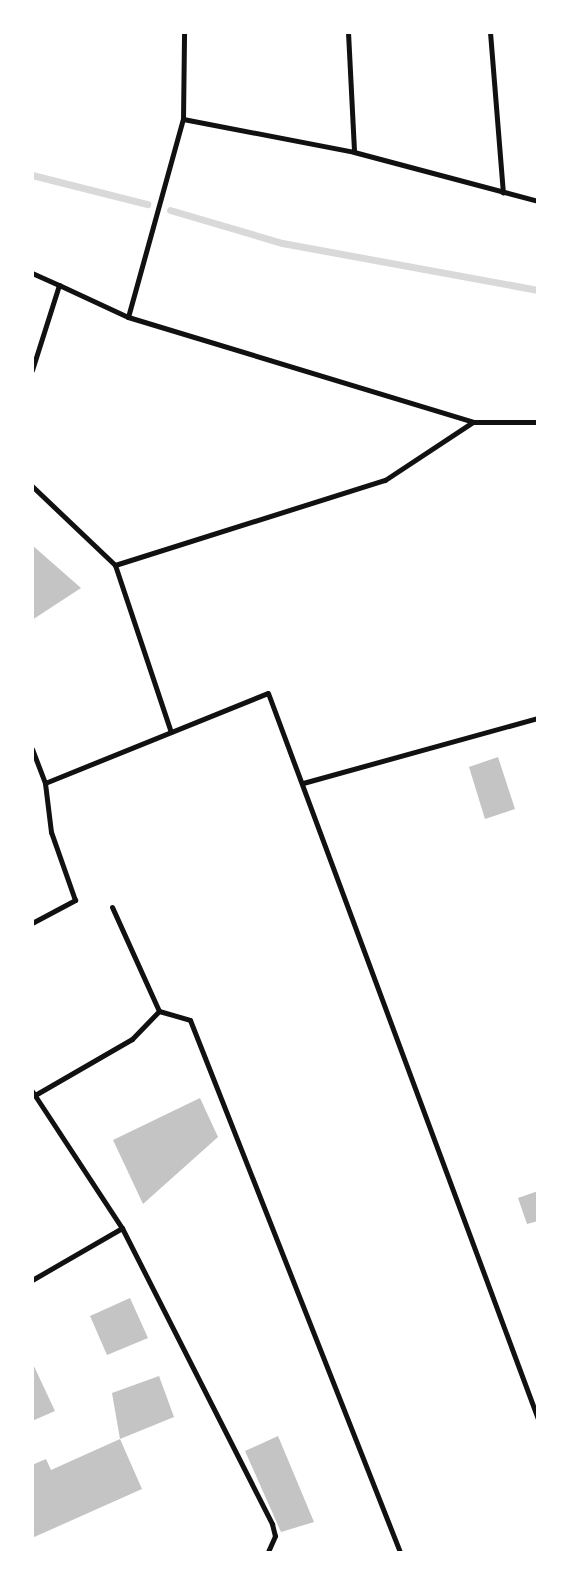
<!DOCTYPE html>
<style>
body{margin:0}
#map{position:relative;width:570px;height:1585px;overflow:hidden;background:#fff;font-family:"Work Sans",sans-serif}
div>[style]{position:absolute}
.stream>*{height:7px;margin:-3.5px;padding:0 3.5px;transform-origin:3.5px;border-radius:3.5px;background:#d9d9d9}
.building>*{inset:0;background:#c4c4c4}
.minor>*{height:5px;margin:-2.5px;padding:0 2.5px;transform-origin:2.5px;border-radius:2.5px;background:#111}
span{translate:-50% -50%;white-space:nowrap;text-align:center;line-height:1.15;-webkit-text-stroke:5px #fff;paint-order:stroke}
.frame{position:absolute;inset:0;border:34px solid #fff;pointer-events:none}
</style>
<div id="map">
<div class="stream">
<div style="left:32px;top:175px;width:119px;rotate:14.2deg"></div>
<div style="left:170px;top:210px;width:117px;rotate:16.4deg"></div>
<div style="left:282px;top:243px;width:260px;rotate:10.4deg"></div>
</div>
<div class="building">
<div style="clip-path:polygon(32px 545px,81px 588px,32px 620px)"></div>
<div style="clip-path:polygon(498px 757px,515px 809px,485px 819px,469px 767px)"></div>
<div style="clip-path:polygon(200px 1098px,218px 1137px,143px 1204px,113px 1140px)"></div>
<div style="clip-path:polygon(538px 1191px,538px 1221px,527px 1224px,518px 1198px)"></div>
<div style="clip-path:polygon(130px 1298px,148px 1338px,107px 1355px,90px 1316px)"></div>
<div style="clip-path:polygon(32px 1362px,55px 1411px,32px 1421px)"></div>
<div style="clip-path:polygon(159px 1376px,174px 1417px,120px 1439px,112px 1393px)"></div>
<div style="clip-path:polygon(278px 1436px,314px 1522px,281px 1532px,245px 1451px)"></div>
<div style="clip-path:polygon(120px 1439px,142px 1489px,32px 1538px,32px 1465px,46px 1459px,51px 1470px)"></div>
</div>
<div class="minor">
<div style="left:348px;top:32px;width:120px;rotate:87.1deg"></div>
<div style="left:490px;top:32px;width:161px;rotate:85.4deg"></div>
<div style="left:183px;top:119px;width:174px;rotate:10.9deg"></div>
<div style="left:354px;top:152px;width:190px;rotate:14.9deg"></div>
<div style="left:32px;top:273px;width:30px;rotate:24deg"></div>
<div style="left:128px;top:317px;width:205px;rotate:-74.5deg"></div>
<div style="left:183px;top:119px;width:87px;rotate:-89.3deg"></div>
<div style="left:32px;top:370px;width:89px;rotate:-72.4deg"></div>
<div style="left:59px;top:285px;width:76px;rotate:24.9deg"></div>
<div style="left:128px;top:317px;width:361px;rotate:16.9deg"></div>
<div style="left:473px;top:422px;width:65px"></div>
<div style="left:32px;top:486px;width:115px;rotate:43.6deg"></div>
<div style="left:115px;top:565px;width:283px;rotate:-17.5deg"></div>
<div style="left:385px;top:480px;width:105px;rotate:-33.4deg"></div>
<div style="left:115px;top:565px;width:176px;rotate:71.5deg"></div>
<div style="left:32px;top:749px;width:36px;rotate:69deg"></div>
<div style="left:303px;top:783px;width:244px;rotate:-15.5deg"></div>
<div style="left:32px;top:923px;width:49px;rotate:-28.1deg"></div>
<div style="left:75px;top:900px;width:72px;rotate:-109.4deg"></div>
<div style="left:51px;top:832px;width:49px;rotate:-97deg"></div>
<div style="left:45px;top:783px;width:240px;rotate:-22deg"></div>
<div style="left:268px;top:693px;width:775px;rotate:69.6deg"></div>
<div style="left:159px;top:1011px;width:32px;rotate:16deg"></div>
<div style="left:190px;top:1020px;width:572px;rotate:68.46deg"></div>
<div style="left:32px;top:1091px;width:164px;rotate:56.7deg"></div>
<div style="left:122px;top:1228px;width:332px;rotate:63.1deg"></div>
<div style="left:272px;top:1524px;width:12px;rotate:76deg"></div>
<div style="left:275px;top:1536px;width:17px;rotate:114deg"></div>
<div style="left:35px;top:1095px;width:112px;rotate:-30deg"></div>
<div style="left:132px;top:1039px;width:39px;rotate:-46deg"></div>
<div style="left:159px;top:1011px;width:114px;rotate:-114.3deg"></div>
<div style="left:32px;top:1280px;width:104px;rotate:-30deg"></div>
</div>
<div class="frame"></div>
</div>
